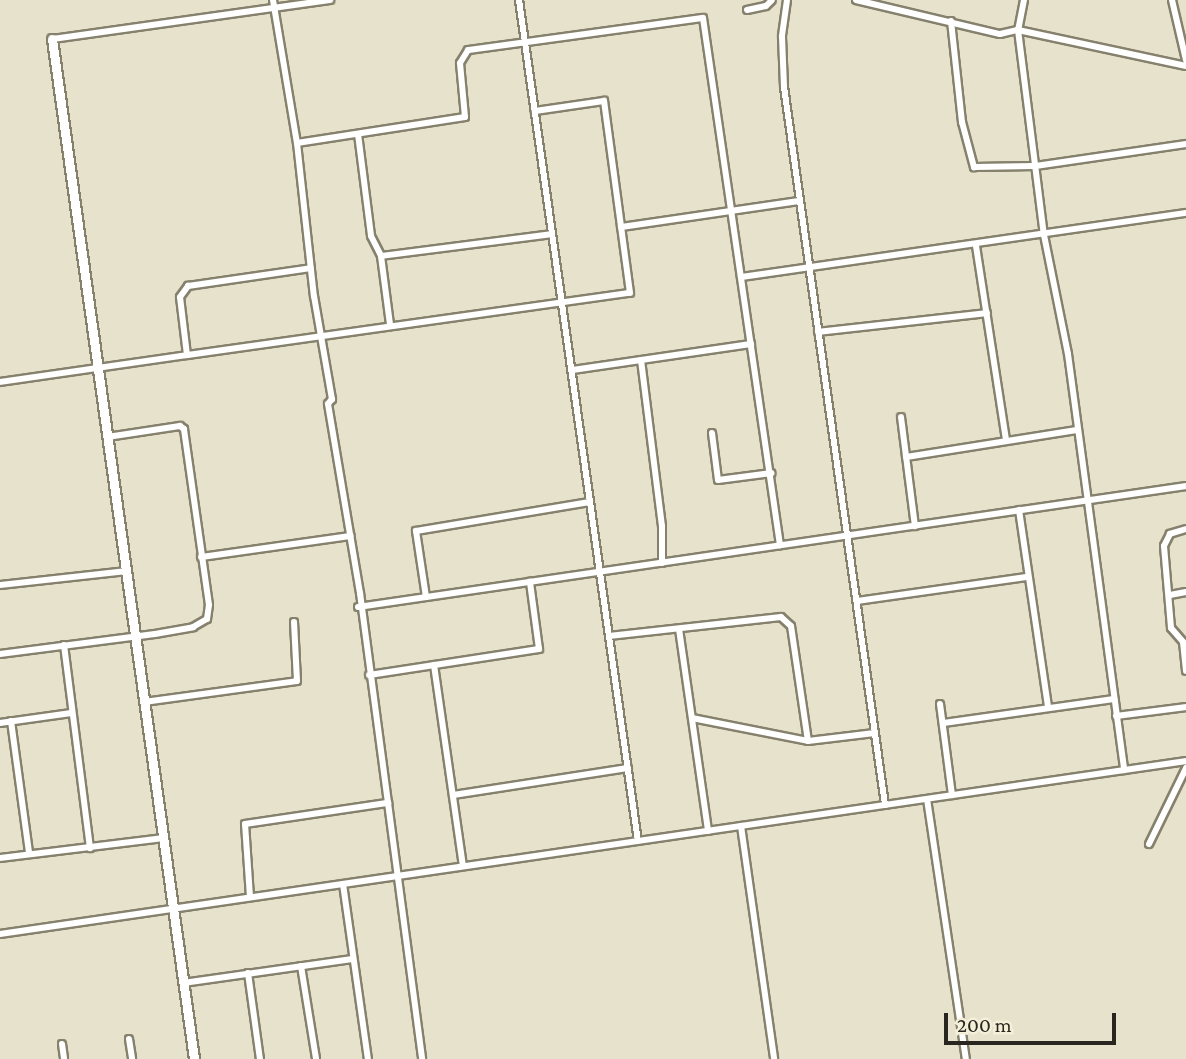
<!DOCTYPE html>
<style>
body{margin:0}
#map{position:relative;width:1186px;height:1059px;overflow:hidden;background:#e6e2cc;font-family:"Crimson Pro",serif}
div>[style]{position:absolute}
.roads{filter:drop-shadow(2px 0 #85816d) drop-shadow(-2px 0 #85816d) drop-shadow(0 2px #85816d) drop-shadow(0 -2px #85816d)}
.street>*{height:6px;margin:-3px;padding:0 3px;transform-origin:3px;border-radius:3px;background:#fff}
.secondary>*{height:9px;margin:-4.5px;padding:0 4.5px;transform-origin:4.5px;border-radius:4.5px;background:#fff}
span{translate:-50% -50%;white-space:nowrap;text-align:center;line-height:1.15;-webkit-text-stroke:7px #f4efd9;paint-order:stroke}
.scale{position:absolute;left:944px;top:1013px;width:172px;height:32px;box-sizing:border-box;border:4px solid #28261e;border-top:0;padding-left:9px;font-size:21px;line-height:24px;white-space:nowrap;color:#28261e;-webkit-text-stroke:5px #f4efd9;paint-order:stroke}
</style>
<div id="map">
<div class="roads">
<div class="street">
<div style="left:273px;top:0;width:145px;rotate:80.5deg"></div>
<div style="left:297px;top:143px;width:154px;rotate:83.7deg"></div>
<div style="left:314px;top:296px;width:105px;rotate:80.1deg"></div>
<div style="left:332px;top:399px;width:6px;rotate:129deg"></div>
<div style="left:328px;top:404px;width:192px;rotate:80.4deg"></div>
<div style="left:360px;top:593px;width:470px;rotate:82.4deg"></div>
<div style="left:519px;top:0;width:849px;rotate:81.95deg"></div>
<div style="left:787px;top:0;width:37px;rotate:98deg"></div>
<div style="left:782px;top:37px;width:50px;rotate:87.7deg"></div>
<div style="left:784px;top:87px;width:725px;rotate:81.99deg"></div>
<div style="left:856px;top:0;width:148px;rotate:13.3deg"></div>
<div style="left:1000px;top:34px;width:18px;rotate:-13deg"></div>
<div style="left:1018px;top:30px;width:172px;rotate:12.1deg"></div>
<div style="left:1024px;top:0;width:31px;rotate:101deg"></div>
<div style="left:1018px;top:30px;width:207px;rotate:82.8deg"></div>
<div style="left:1044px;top:235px;width:121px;rotate:78.6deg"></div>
<div style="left:1068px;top:354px;width:420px;rotate:82.3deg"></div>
<div style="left:1172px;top:0;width:62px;rotate:76.9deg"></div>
<div style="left:747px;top:10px;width:19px;rotate:-12deg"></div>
<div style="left:766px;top:6px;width:8px;rotate:-45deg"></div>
<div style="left:951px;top:21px;width:102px;rotate:83.8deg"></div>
<div style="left:962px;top:122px;width:47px;rotate:75.1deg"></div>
<div style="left:974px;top:167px;width:61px;rotate:-0.9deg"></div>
<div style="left:1035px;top:166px;width:153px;rotate:-8.3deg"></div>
<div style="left:52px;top:39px;width:281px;rotate:-8deg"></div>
<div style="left:358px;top:134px;width:103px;rotate:82.7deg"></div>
<div style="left:371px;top:236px;width:22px;rotate:63deg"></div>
<div style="left:381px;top:256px;width:69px;rotate:82.5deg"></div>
<div style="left:297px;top:143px;width:170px;rotate:-8.8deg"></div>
<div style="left:465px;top:117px;width:54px;rotate:-95.3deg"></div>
<div style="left:460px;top:63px;width:15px;rotate:-58deg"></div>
<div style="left:468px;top:50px;width:237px;rotate:-7.8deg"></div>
<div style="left:703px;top:18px;width:533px;rotate:81.69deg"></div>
<div style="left:621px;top:227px;width:180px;rotate:-8.3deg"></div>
<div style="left:976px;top:246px;width:195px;rotate:81.2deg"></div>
<div style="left:381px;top:256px;width:172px;rotate:-7.3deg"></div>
<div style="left:741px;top:277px;width:450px;rotate:-8.2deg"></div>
<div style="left:818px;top:332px;width:170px;rotate:-6.4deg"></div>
<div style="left:187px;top:355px;width:447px;rotate:-8deg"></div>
<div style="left:630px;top:293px;width:194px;rotate:-97.7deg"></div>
<div style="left:604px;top:101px;width:70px;rotate:171.8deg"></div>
<div style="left:641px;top:360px;width:167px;rotate:82.8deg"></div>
<div style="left:662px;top:526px;width:37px;rotate:90deg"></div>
<div style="left:572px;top:370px;width:181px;rotate:-8.3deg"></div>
<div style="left:0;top:382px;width:189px;rotate:-8.2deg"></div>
<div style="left:187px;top:355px;width:58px;rotate:-96.9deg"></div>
<div style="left:180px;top:297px;width:14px;rotate:-54deg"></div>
<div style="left:188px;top:286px;width:124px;rotate:-8.3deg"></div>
<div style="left:901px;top:417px;width:110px;rotate:82.7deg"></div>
<div style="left:712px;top:433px;width:47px;rotate:82.7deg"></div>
<div style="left:718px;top:480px;width:54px;rotate:-7.4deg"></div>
<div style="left:906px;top:457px;width:173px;rotate:-9deg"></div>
<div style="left:1019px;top:510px;width:199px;rotate:81.6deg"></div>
<div style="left:1186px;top:529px;width:17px;rotate:163deg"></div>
<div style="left:1170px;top:534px;width:13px;rotate:117deg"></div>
<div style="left:1164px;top:546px;width:82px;rotate:85.1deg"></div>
<div style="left:1171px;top:628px;width:18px;rotate:49deg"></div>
<div style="left:1183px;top:642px;width:29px;rotate:84deg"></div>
<div style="left:201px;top:557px;width:151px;rotate:-8deg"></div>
<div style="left:0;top:585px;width:127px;rotate:-6.3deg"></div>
<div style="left:1170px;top:595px;width:16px;rotate:-11deg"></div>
<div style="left:426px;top:597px;width:67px;rotate:-98.6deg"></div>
<div style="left:416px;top:531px;width:176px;rotate:-9.5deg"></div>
<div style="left:857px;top:601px;width:171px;rotate:-8.1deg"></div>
<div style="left:358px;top:607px;width:837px;rotate:-8.31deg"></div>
<div style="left:679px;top:629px;width:204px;rotate:81.8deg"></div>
<div style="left:609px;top:636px;width:173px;rotate:-6.3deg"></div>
<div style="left:781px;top:617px;width:13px;rotate:42deg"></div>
<div style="left:791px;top:626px;width:116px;rotate:81.6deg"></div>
<div style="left:64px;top:645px;width:205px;rotate:82.7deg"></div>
<div style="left:0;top:654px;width:156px;rotate:-7.4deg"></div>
<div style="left:155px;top:634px;width:39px;rotate:-10deg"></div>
<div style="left:193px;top:627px;width:16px;rotate:-30deg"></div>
<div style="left:207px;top:619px;width:14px;rotate:-82deg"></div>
<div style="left:209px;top:605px;width:178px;rotate:-98.1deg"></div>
<div style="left:184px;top:429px;width:5px;rotate:-143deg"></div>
<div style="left:180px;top:426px;width:74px;rotate:171.4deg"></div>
<div style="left:434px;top:665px;width:203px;rotate:81.8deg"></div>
<div style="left:369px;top:675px;width:172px;rotate:-8.7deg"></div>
<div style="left:539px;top:649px;width:68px;rotate:-97.7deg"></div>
<div style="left:144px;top:702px;width:154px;rotate:-7.8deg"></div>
<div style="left:297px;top:681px;width:59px;rotate:-92.9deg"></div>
<div style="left:940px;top:704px;width:92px;rotate:82.5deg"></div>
<div style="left:1116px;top:716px;width:71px;rotate:-7.3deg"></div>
<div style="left:692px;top:718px;width:118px;rotate:11.2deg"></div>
<div style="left:808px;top:741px;width:67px;rotate:-6.8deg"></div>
<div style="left:11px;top:721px;width:133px;rotate:82.2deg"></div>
<div style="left:0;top:723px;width:72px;rotate:-8deg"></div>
<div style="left:943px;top:723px;width:173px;rotate:-8deg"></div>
<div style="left:453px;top:795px;width:177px;rotate:-8.8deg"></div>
<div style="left:927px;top:799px;width:263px;rotate:81.5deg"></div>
<div style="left:741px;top:826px;width:235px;rotate:81.9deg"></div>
<div style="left:1149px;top:844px;width:85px;rotate:-64deg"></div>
<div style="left:0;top:858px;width:164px;rotate:-7deg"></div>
<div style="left:343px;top:884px;width:177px;rotate:81.9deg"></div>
<div style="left:250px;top:897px;width:73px;rotate:-93.9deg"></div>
<div style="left:245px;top:824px;width:145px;rotate:-8.4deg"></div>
<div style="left:0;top:934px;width:1199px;rotate:-8.3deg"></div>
<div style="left:301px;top:966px;width:94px;rotate:80.8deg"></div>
<div style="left:248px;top:973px;width:87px;rotate:82.1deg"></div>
<div style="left:183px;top:983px;width:171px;rotate:-8.1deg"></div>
<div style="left:129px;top:1039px;width:20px;rotate:81deg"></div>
<div style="left:62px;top:1044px;width:15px;rotate:82deg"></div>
</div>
<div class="secondary">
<div style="left:52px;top:39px;width:1030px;rotate:82.07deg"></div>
</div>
</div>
<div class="scale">200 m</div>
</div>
